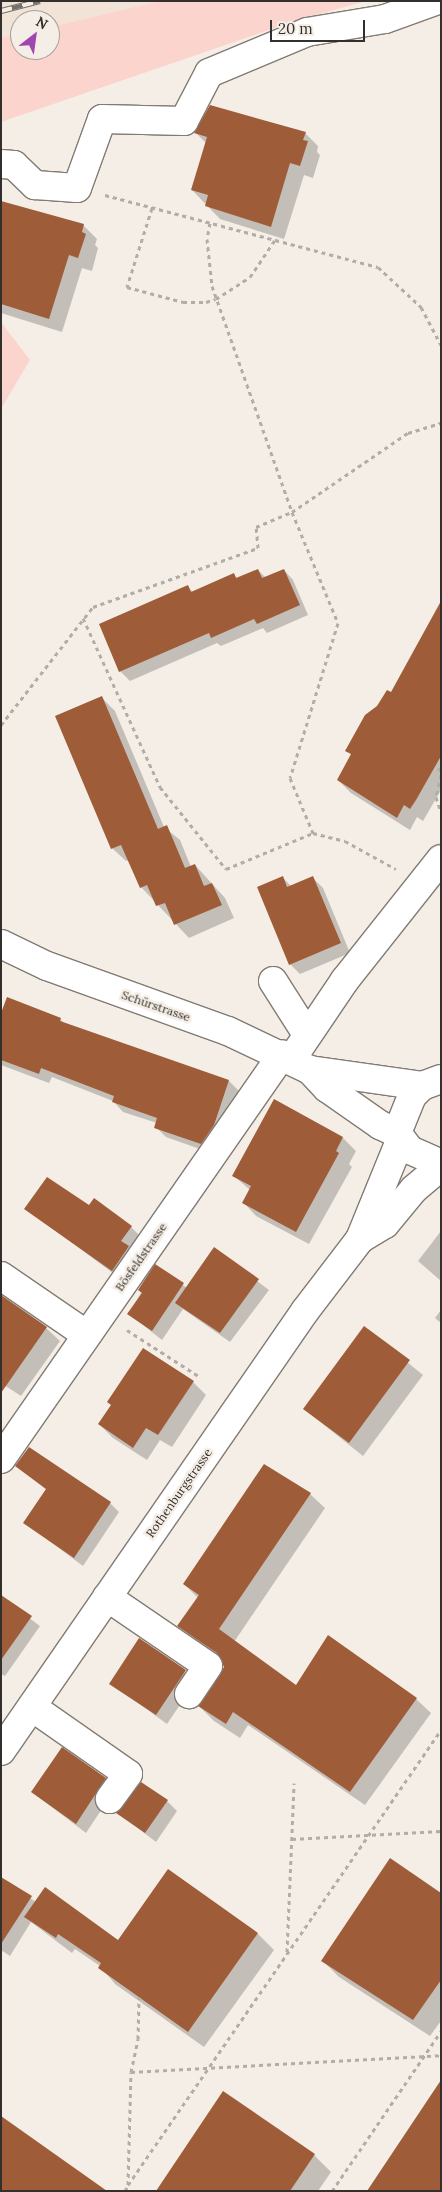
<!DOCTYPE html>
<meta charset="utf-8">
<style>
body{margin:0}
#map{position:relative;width:442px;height:2192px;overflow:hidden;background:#f5eee6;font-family:Lora,serif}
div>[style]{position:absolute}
.built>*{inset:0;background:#f1e4d6}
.green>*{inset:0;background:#fcd4ce}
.shadow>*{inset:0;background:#0003}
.building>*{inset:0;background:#9e5d38}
.path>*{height:3px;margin-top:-1.5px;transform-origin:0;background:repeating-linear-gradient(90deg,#b2ada6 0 4px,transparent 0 8px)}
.roads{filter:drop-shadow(1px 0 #827b74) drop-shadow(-1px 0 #827b74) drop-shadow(0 1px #827b74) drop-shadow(0 -1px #827b74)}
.minor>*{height:28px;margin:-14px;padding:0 14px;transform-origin:14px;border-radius:14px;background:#fff}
.major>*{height:28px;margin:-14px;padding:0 14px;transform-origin:14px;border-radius:14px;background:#fff}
.rail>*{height:5.5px;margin-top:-2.75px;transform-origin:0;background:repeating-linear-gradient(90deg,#f5eee6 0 11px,#74706b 0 22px);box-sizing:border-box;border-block:1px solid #74706b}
span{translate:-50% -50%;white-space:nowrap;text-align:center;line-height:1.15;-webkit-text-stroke:5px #f5eee6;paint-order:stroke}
.street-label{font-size:12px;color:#322f2c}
.frame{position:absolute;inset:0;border:2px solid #322f2c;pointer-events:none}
.north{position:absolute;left:10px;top:10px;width:50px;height:50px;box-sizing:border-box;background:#f5eee6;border:1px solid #a7a29c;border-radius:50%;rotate:30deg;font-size:14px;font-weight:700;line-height:20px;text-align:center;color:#322f2c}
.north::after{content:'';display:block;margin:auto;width:18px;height:22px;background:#a146b1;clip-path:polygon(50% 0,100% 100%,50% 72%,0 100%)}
.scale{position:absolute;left:270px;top:20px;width:95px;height:22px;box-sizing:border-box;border:2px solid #322f2c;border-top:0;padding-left:6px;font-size:15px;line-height:18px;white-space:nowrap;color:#322f2c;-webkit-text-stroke:4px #f5eee6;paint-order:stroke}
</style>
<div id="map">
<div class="built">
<div style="clip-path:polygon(1px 1px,160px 1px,50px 27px,50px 20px,20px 20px,20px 34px,1px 38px)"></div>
</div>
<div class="green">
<div style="clip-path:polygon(160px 1px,366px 1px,295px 21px,1px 122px,1px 38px,20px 34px,20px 50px,50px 50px,50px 27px)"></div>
<div style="clip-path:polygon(1px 322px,30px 360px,1px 409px)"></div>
</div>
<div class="shadow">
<div style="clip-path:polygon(196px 133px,305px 133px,318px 146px,317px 152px,320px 155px,313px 178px,304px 175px,284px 239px,220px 219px,192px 190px,206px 143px)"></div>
<div style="clip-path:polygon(1px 202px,83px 225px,97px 239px,95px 245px,98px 248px,92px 271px,82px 268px,62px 332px,1px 313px)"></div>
<div style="clip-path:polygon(258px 570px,266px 578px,284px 570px,293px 580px,308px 615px,267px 633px,263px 628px,221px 646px,217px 643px,130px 681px,120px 671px,188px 587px,193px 592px,234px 575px,238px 579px)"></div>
<div style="clip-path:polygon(441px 621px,441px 790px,423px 821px,417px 817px,410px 830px,351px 793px,338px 780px,352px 755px,347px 750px,392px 694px)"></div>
<div style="clip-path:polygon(102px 698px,115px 711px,164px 827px,180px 840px,191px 867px,195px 865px,225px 898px,234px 918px,189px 938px,141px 887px,129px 860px,126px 861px,112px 848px)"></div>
<div style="clip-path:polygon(283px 878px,291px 886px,313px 878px,323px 888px,350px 953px,300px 974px,290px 964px)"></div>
<div style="clip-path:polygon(1px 1017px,60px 1019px,65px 1024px,229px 1081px,239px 1091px,224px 1135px,211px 1153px,166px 1137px,156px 1127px,157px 1123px,123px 1112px,113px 1101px,52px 1077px,49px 1083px,1px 1065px)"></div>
<div style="clip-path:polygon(275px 1101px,343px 1138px,356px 1151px,349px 1164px,352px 1167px,309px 1244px,256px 1216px,243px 1202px,250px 1190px,234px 1176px)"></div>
<div style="clip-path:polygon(89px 1207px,131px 1227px,140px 1236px,121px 1279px,26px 1209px)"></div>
<div style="clip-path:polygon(441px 1231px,441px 1281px,418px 1261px)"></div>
<div style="clip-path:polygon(214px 1249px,269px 1290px,230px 1342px,183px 1309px,162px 1340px,129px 1314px,156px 1266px,187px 1288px)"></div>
<div style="clip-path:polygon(441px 1310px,441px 1323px,435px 1318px)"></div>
<div style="clip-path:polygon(46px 1328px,60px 1341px,21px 1396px,1px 1383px)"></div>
<div style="clip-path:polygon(365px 1328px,423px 1375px,363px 1456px,304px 1409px)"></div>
<div style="clip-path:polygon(193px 1382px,206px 1395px,172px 1447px,160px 1440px,147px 1460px,113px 1438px,99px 1424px)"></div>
<div style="clip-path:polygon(17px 1466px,110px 1503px,119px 1512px,83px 1566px,25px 1523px,47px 1490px)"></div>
<div style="clip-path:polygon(310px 1494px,325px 1508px,234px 1642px,296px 1687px,416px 1699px,431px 1713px,365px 1805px,248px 1725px,240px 1738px,214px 1721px,199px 1706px,225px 1667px,221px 1660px,179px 1626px,198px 1598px,184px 1584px)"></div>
<div style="clip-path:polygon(1px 1597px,40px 1626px,5px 1676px,1px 1674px)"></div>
<div style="clip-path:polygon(140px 1640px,196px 1681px,167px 1724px,111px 1683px)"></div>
<div style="clip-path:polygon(105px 1779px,115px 1789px,86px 1833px,32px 1792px)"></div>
<div style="clip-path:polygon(167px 1801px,177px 1811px,156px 1842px,118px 1813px)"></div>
<div style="clip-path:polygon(169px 1871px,258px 1934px,274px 1950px,204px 2047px,115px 1984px,100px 1966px,75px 1949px,72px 1953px,31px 1922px,10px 1956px,1px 1950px,1px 1878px,36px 1902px,118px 1942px)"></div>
<div style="clip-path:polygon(441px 1894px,441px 2021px,430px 2036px,339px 1977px,322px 1960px)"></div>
<div style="clip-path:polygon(223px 2092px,314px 2155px,331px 2172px,318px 2191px,157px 2191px)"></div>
</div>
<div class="building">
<div style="clip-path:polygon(210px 105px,306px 132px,303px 140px,308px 141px,300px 166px,290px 163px,271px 227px,205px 206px,208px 195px,191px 190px,207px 137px,194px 133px)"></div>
<div style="clip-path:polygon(1px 201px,84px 224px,82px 232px,86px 234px,78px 258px,69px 255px,49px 319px,1px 304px)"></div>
<div style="clip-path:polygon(258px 569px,262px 578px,284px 569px,300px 605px,257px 624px,254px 619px,211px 638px,209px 633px,119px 672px,99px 624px,188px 585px,191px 592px,234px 573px,236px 578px)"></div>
<div style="clip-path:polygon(441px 601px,441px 756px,416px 800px,410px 809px,404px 805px,397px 818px,337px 780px,351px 754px,345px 751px,365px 715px,377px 706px,387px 690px,391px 692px)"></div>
<div style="clip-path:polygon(102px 696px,158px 829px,167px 825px,185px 868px,195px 864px,204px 886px,212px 883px,222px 905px,174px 925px,165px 903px,156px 906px,147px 885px,140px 888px,121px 845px,111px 849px,55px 716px)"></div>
<div style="clip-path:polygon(283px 876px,287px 887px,313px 876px,341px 943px,289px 965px,257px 887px)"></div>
<div style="clip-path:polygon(7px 997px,61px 1018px,60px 1021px,229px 1080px,214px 1125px,201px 1144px,154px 1128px,157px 1118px,112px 1102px,114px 1096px,41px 1068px,39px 1074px,1px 1060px,1px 1013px)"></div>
<div style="clip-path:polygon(274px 1099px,343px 1137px,336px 1151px,339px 1153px,296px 1232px,242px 1203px,251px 1186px,232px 1176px)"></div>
<div style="clip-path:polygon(47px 1177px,89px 1205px,94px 1198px,132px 1226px,121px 1241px,129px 1246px,112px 1271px,24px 1209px)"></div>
<div style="clip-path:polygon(214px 1247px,259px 1279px,220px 1333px,175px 1303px)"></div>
<div style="clip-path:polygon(155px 1264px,184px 1283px,152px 1331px,127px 1314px,142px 1293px,138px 1290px)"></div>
<div style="clip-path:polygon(1px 1295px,47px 1327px,1px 1393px)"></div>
<div style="clip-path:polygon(364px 1326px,410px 1360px,349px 1443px,303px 1409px)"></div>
<div style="clip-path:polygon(143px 1348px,194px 1381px,158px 1435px,146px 1428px,133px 1448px,98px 1424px,111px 1405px,107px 1402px)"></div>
<div style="clip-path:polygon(29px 1447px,111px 1502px,74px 1558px,23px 1523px,46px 1489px,15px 1466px)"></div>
<div style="clip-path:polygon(264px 1464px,311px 1493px,219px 1629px,296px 1685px,328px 1635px,417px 1698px,350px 1792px,233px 1712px,226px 1724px,198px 1706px,224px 1667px,217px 1653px,177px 1626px,199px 1595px,183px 1584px)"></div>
<div style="clip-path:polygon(1px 1595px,32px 1616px,1px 1660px)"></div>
<div style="clip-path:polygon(139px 1638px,186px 1670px,156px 1715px,109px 1684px)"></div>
<div style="clip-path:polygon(62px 1747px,106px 1778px,76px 1824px,31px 1792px)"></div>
<div style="clip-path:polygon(141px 1782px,168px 1800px,145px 1833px,116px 1813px)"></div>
<div style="clip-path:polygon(390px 1858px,441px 1893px,441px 1980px,413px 2020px,321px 1961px)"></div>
<div style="clip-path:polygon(168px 1869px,258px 1933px,188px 2032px,98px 1968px,101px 1963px,58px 1934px,56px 1938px,24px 1917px,45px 1887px,118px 1940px)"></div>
<div style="clip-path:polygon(1px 1877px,32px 1896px,1px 1944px)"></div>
<div style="clip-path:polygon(441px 2080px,441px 2191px,367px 2191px)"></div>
<div style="clip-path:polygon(223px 2091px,315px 2154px,290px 2191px,156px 2191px)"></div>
<div style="clip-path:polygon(1px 2116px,107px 2191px,1px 2191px)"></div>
</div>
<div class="path">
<div style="left:105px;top:195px;width:282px;rotate:14.8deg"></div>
<div style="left:378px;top:267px;width:59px;rotate:42.9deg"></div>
<div style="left:421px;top:307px;width:43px;rotate:62.2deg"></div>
<div style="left:152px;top:208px;width:83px;rotate:107.6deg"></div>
<div style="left:127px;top:287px;width:58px;rotate:15deg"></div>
<div style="left:183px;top:302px;width:23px"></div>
<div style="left:206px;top:302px;width:10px;rotate:-17deg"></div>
<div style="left:216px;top:299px;width:40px;rotate:-32.9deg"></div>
<div style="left:250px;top:277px;width:45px;rotate:-56deg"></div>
<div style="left:210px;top:223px;width:16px;rotate:101deg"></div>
<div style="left:207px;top:239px;width:47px;rotate:83.9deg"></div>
<div style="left:212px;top:286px;width:240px;rotate:70.5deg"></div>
<div style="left:292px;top:512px;width:120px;rotate:67.5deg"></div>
<div style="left:338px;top:623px;width:162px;rotate:107.2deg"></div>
<div style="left:290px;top:778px;width:60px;rotate:67.3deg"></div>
<div style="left:313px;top:833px;width:33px;rotate:14deg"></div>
<div style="left:345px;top:841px;width:58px;rotate:28.8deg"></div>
<div style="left:83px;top:618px;width:186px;rotate:65.5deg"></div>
<div style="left:160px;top:787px;width:105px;rotate:51.2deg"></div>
<div style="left:226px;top:869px;width:94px;rotate:-22.5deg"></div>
<div style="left:1px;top:725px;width:150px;rotate:-52.1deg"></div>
<div style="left:93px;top:607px;width:175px;rotate:-19.7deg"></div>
<div style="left:258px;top:548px;width:21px;rotate:-95deg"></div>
<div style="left:256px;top:527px;width:39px;rotate:-23deg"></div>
<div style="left:292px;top:512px;width:140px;rotate:-34.3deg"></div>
<div style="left:408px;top:433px;width:34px;rotate:-17deg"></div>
<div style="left:438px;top:768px;width:4px;rotate:45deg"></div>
<div style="left:441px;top:775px;width:23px;rotate:103deg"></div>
<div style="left:436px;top:797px;width:16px;rotate:72deg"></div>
<div style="left:127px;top:1330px;width:87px;rotate:32.8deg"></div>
<div style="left:292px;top:1839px;width:149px;rotate:-3.1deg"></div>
<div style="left:287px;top:1952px;width:169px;rotate:-87.6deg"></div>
<div style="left:131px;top:2072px;width:310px;rotate:-3.1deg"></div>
<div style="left:128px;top:2185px;width:552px;rotate:-55.48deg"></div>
<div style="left:125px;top:2191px;width:7px;rotate:-63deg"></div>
<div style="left:128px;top:2185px;width:113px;rotate:-88.5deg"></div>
<div style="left:131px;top:2072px;width:34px;rotate:-78deg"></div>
<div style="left:138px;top:2039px;width:42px;rotate:-88.6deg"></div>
<div style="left:332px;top:2191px;width:194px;rotate:-55.7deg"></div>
</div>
<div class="roads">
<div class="minor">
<div style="left:1px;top:164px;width:13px;rotate:4deg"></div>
<div style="left:14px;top:165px;width:29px;rotate:44deg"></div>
<div style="left:35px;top:185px;width:42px;rotate:4.1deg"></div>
<div style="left:77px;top:188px;width:73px;rotate:-70.1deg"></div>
<div style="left:102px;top:119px;width:82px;rotate:1.4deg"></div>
<div style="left:184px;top:121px;width:54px;rotate:-62.5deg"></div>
<div style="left:209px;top:73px;width:106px;rotate:-22.7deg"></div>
<div style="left:307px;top:32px;width:79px;rotate:-9.5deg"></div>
<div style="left:385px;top:19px;width:53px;rotate:-19.8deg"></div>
<div style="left:1px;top:944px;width:51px;rotate:25.6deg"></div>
<div style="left:47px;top:966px;width:192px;rotate:19.8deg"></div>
<div style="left:228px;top:1031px;width:91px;rotate:25.4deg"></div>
<div style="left:310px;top:1070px;width:113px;rotate:8.1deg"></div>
<div style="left:273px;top:981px;width:62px;rotate:57.6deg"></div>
<div style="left:291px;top:1060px;width:97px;rotate:-56deg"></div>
<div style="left:345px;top:980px;width:154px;rotate:-51.6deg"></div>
<div style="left:310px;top:1070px;width:25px;rotate:47deg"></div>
<div style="left:327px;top:1088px;width:65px;rotate:34.9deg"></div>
<div style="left:380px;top:1125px;width:19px;rotate:25deg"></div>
<div style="left:1px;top:1276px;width:104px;rotate:34.5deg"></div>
<div style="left:1px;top:1459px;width:493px;rotate:-55.2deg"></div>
<div style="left:107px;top:1597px;width:122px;rotate:34.3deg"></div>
<div style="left:208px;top:1666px;width:34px;rotate:124deg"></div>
<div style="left:32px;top:1707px;width:117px;rotate:34.9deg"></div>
<div style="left:128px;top:1774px;width:31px;rotate:126deg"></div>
</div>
<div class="major">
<div style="left:441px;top:1079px;width:20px;rotate:160deg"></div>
<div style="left:422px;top:1086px;width:14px;rotate:135deg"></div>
<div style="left:412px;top:1096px;width:40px;rotate:112deg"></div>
<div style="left:397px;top:1133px;width:21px;rotate:53deg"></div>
<div style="left:410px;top:1150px;width:34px;rotate:24deg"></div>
<div style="left:360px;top:1239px;width:29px;rotate:-31deg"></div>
<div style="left:385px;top:1224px;width:45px;rotate:-50.4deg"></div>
<div style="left:414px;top:1189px;width:35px;rotate:-40deg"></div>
<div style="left:1px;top:1751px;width:535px;rotate:-55.36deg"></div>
<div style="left:305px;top:1311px;width:91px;rotate:-52.6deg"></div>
<div style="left:360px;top:1239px;width:106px;rotate:-67.8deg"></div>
</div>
</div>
<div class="rail">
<div style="left:1px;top:11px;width:40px;rotate:-14.4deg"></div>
</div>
<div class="street-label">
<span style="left:156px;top:1006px;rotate:19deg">Schürstrasse</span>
<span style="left:141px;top:1257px;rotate:-55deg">Bösfeldstrasse</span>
<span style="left:179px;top:1493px;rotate:-55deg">Rothenburgstrasse</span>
</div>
<div class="frame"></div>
<div class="north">N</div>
<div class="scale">20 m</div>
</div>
